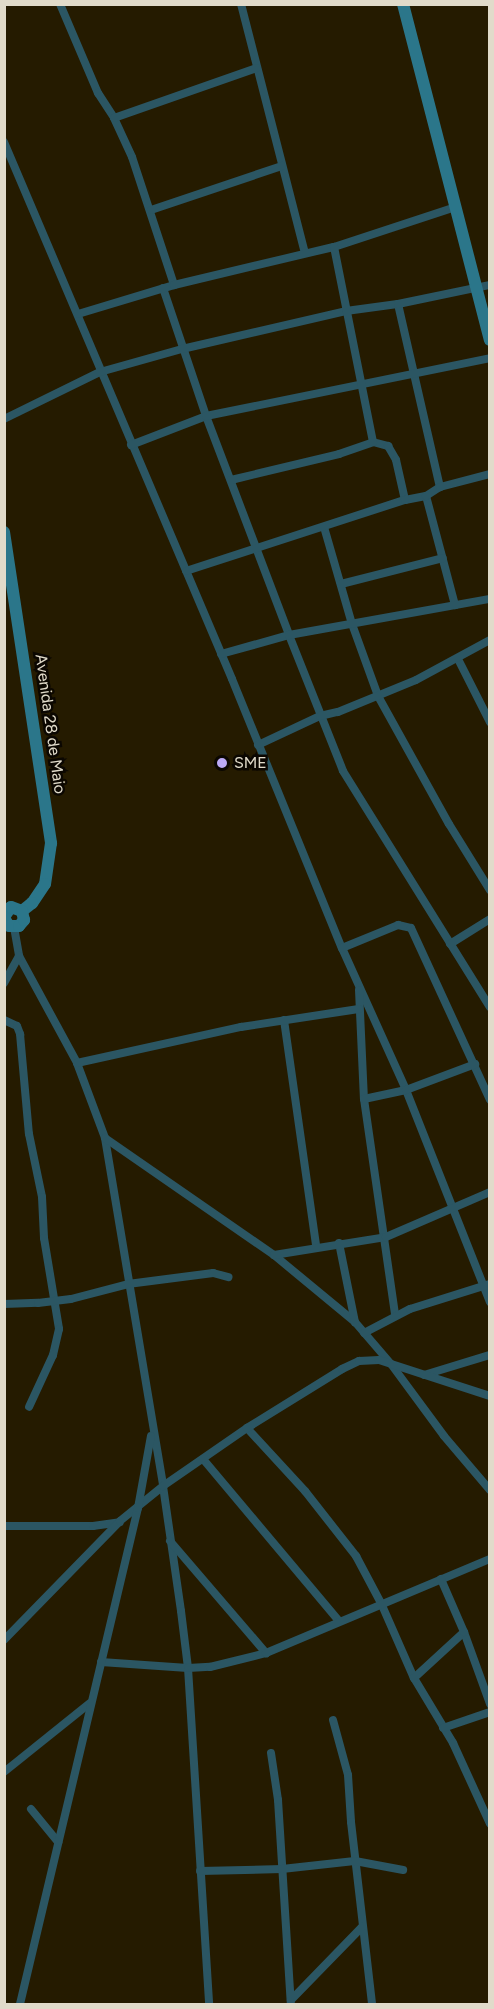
<!DOCTYPE html>
<style>
body{margin:0}
#map{position:relative;width:494px;height:2009px;overflow:hidden;background:#251b00;font-family:Figtree,sans-serif}
div>[style]{position:absolute}
.street>*{height:8px;margin:-4px;padding:0 4px;transform-origin:4px;border-radius:4px;background:#2b5663}
.secondary>*{height:12px;margin:-6px;padding:0 6px;transform-origin:6px;border-radius:6px;background:#2b768a}
.dots>*{width:16px;height:16px;translate:-50% -50%;box-sizing:border-box;border:3px solid #0b0701;border-radius:50%}
span{translate:-50% -50%;white-space:nowrap;text-align:center;line-height:1.15;-webkit-text-stroke:5px #0b0701;paint-order:stroke}
.street-label{font-size:16px;color:#e1dbca}
.poi-label{font-size:16px;color:#e1dbca}
.left{translate:0 -50%;text-align:left}
.frame{position:absolute;inset:0;border:6px solid #e1dbca;pointer-events:none}
</style>
<div id="map">
<div class="street">
<div style="left:60px;top:4px;width:97px;rotate:66.9deg"></div>
<div style="left:98px;top:93px;width:30px;rotate:57deg"></div>
<div style="left:114px;top:118px;width:43px;rotate:65.2deg"></div>
<div style="left:132px;top:157px;width:135px;rotate:71.8deg"></div>
<div style="left:241px;top:4px;width:257px;rotate:75.6deg"></div>
<div style="left:114px;top:118px;width:151px;rotate:-19.3deg"></div>
<div style="left:4px;top:142px;width:583px;rotate:66.99deg"></div>
<div style="left:232px;top:679px;width:291px;rotate:67.8deg"></div>
<div style="left:342px;top:948px;width:156px;rotate:65.7deg"></div>
<div style="left:406px;top:1090px;width:228px;rotate:68.4deg"></div>
<div style="left:151px;top:210px;width:138px;rotate:-18.6deg"></div>
<div style="left:163px;top:288px;width:135px;rotate:71.4deg"></div>
<div style="left:206px;top:416px;width:234px;rotate:69.2deg"></div>
<div style="left:289px;top:635px;width:146px;rotate:68.3deg"></div>
<div style="left:343px;top:771px;width:278px;rotate:58.1deg"></div>
<div style="left:398px;top:304px;width:188px;rotate:77.1deg"></div>
<div style="left:78px;top:314px;width:100px;rotate:-16.8deg"></div>
<div style="left:174px;top:285px;width:164px;rotate:-13.4deg"></div>
<div style="left:334px;top:247px;width:128px;rotate:-18.2deg"></div>
<div style="left:4px;top:419px;width:107px;rotate:-26.1deg"></div>
<div style="left:100px;top:372px;width:85px;rotate:-15.7deg"></div>
<div style="left:182px;top:349px;width:168px;rotate:-13deg"></div>
<div style="left:346px;top:311px;width:52px;rotate:-7.7deg"></div>
<div style="left:398px;top:304px;width:94px;rotate:-11.7deg"></div>
<div style="left:373px;top:442px;width:16px;rotate:15deg"></div>
<div style="left:388px;top:446px;width:16px;rotate:60deg"></div>
<div style="left:396px;top:460px;width:41px;rotate:77.3deg"></div>
<div style="left:131px;top:445px;width:80px;rotate:-21.1deg"></div>
<div style="left:206px;top:416px;width:290px;rotate:-11.5deg"></div>
<div style="left:231px;top:480px;width:111px;rotate:-13.5deg"></div>
<div style="left:339px;top:454px;width:36px;rotate:-19deg"></div>
<div style="left:373px;top:442px;width:199px;rotate:-101.3deg"></div>
<div style="left:426px;top:496px;width:113px;rotate:75.1deg"></div>
<div style="left:324px;top:527px;width:101px;rotate:73.9deg"></div>
<div style="left:352px;top:624px;width:77px;rotate:70.1deg"></div>
<div style="left:378px;top:696px;width:146px;rotate:61deg"></div>
<div style="left:449px;top:824px;width:78px;rotate:58.2deg"></div>
<div style="left:186px;top:571px;width:230px;rotate:-18deg"></div>
<div style="left:405px;top:500px;width:21px;rotate:-11deg"></div>
<div style="left:426px;top:496px;width:17px;rotate:-33deg"></div>
<div style="left:440px;top:487px;width:52px;rotate:-14.6deg"></div>
<div style="left:341px;top:584px;width:105px;rotate:-14.3deg"></div>
<div style="left:221px;top:654px;width:71px;rotate:-15.6deg"></div>
<div style="left:289px;top:635px;width:204px;rotate:-10.2deg"></div>
<div style="left:458px;top:659px;width:71px;rotate:63.1deg"></div>
<div style="left:258px;top:745px;width:68px;rotate:-25.1deg"></div>
<div style="left:320px;top:716px;width:18px;rotate:-13deg"></div>
<div style="left:338px;top:712px;width:84px;rotate:-22.3deg"></div>
<div style="left:416px;top:680px;width:84px;rotate:-28.4deg"></div>
<div style="left:14px;top:927px;width:29px;rotate:80deg"></div>
<div style="left:19px;top:956px;width:122px;rotate:61.5deg"></div>
<div style="left:77px;top:1063px;width:80px;rotate:69.5deg"></div>
<div style="left:105px;top:1138px;width:353px;rotate:80.5deg"></div>
<div style="left:163px;top:1486px;width:126px;rotate:81.8deg"></div>
<div style="left:181px;top:1611px;width:57px;rotate:83deg"></div>
<div style="left:188px;top:1668px;width:337px;rotate:86.4deg"></div>
<div style="left:450px;top:944px;width:47px;rotate:-32deg"></div>
<div style="left:342px;top:948px;width:61px;rotate:-22.3deg"></div>
<div style="left:398px;top:925px;width:13px;rotate:13deg"></div>
<div style="left:411px;top:928px;width:189px;rotate:65.3deg"></div>
<div style="left:4px;top:983px;width:31px;rotate:-61deg"></div>
<div style="left:359px;top:990px;width:109px;rotate:87.4deg"></div>
<div style="left:364px;top:1099px;width:217px;rotate:81.8deg"></div>
<div style="left:4px;top:1020px;width:14px;rotate:25deg"></div>
<div style="left:17px;top:1026px;width:9px;rotate:69deg"></div>
<div style="left:20px;top:1034px;width:100px;rotate:84.9deg"></div>
<div style="left:29px;top:1134px;width:64px;rotate:78.3deg"></div>
<div style="left:42px;top:1197px;width:41px;rotate:87.2deg"></div>
<div style="left:44px;top:1238px;width:92px;rotate:80.6deg"></div>
<div style="left:59px;top:1329px;width:27px;rotate:103deg"></div>
<div style="left:53px;top:1355px;width:57px;rotate:114.8deg"></div>
<div style="left:284px;top:1020px;width:228px;rotate:81.9deg"></div>
<div style="left:77px;top:1063px;width:168px;rotate:-12.4deg"></div>
<div style="left:241px;top:1027px;width:119px;rotate:-8.7deg"></div>
<div style="left:364px;top:1099px;width:43px;rotate:-12.1deg"></div>
<div style="left:406px;top:1090px;width:74px;rotate:-20.6deg"></div>
<div style="left:105px;top:1138px;width:206px;rotate:34.7deg"></div>
<div style="left:274px;top:1255px;width:105px;rotate:39.6deg"></div>
<div style="left:355px;top:1322px;width:55px;rotate:49.4deg"></div>
<div style="left:391px;top:1364px;width:89px;rotate:53.6deg"></div>
<div style="left:444px;top:1436px;width:71px;rotate:49.6deg"></div>
<div style="left:339px;top:1243px;width:81px;rotate:78.6deg"></div>
<div style="left:274px;top:1255px;width:113px;rotate:-9.1deg"></div>
<div style="left:386px;top:1237px;width:113px;rotate:-23.4deg"></div>
<div style="left:4px;top:1304px;width:34px;rotate:-2deg"></div>
<div style="left:38px;top:1303px;width:33px;rotate:-7deg"></div>
<div style="left:71px;top:1299px;width:59px;rotate:-14.7deg"></div>
<div style="left:128px;top:1284px;width:86px;rotate:-7.4deg"></div>
<div style="left:213px;top:1273px;width:16px;rotate:15deg"></div>
<div style="left:364px;top:1333px;width:52px;rotate:-27.6deg"></div>
<div style="left:410px;top:1309px;width:84px;rotate:-17.4deg"></div>
<div style="left:424px;top:1375px;width:69px;rotate:-16.9deg"></div>
<div style="left:247px;top:1428px;width:86px;rotate:47.4deg"></div>
<div style="left:305px;top:1491px;width:83px;rotate:51.9deg"></div>
<div style="left:356px;top:1556px;width:53px;rotate:62deg"></div>
<div style="left:381px;top:1603px;width:82px;rotate:66.3deg"></div>
<div style="left:414px;top:1678px;width:76px;rotate:59deg"></div>
<div style="left:453px;top:1743px;width:89px;rotate:65.4deg"></div>
<div style="left:203px;top:1459px;width:212px;rotate:50deg"></div>
<div style="left:4px;top:1526px;width:89px"></div>
<div style="left:93px;top:1526px;width:27px;rotate:-8deg"></div>
<div style="left:170px;top:1541px;width:148px;rotate:49.4deg"></div>
<div style="left:464px;top:1632px;width:77px;rotate:70.1deg"></div>
<div style="left:4px;top:1640px;width:166px;rotate:-45.7deg"></div>
<div style="left:120px;top:1521px;width:55px;rotate:-39.1deg"></div>
<div style="left:163px;top:1486px;width:102px;rotate:-34.6deg"></div>
<div style="left:247px;top:1428px;width:112px;rotate:-31.8deg"></div>
<div style="left:342px;top:1369px;width:19px;rotate:-25deg"></div>
<div style="left:359px;top:1361px;width:20px;rotate:-3deg"></div>
<div style="left:379px;top:1360px;width:117px;rotate:18deg"></div>
<div style="left:101px;top:1662px;width:87px;rotate:3.9deg"></div>
<div style="left:188px;top:1668px;width:22px;rotate:-3deg"></div>
<div style="left:210px;top:1667px;width:58px;rotate:-14deg"></div>
<div style="left:266px;top:1653px;width:243px;rotate:-22.8deg"></div>
<div style="left:414px;top:1678px;width:68px;rotate:-42.6deg"></div>
<div style="left:464px;top:1632px;width:58px;rotate:-113.5deg"></div>
<div style="left:333px;top:1720px;width:57px;rotate:74.7deg"></div>
<div style="left:348px;top:1775px;width:47px;rotate:86.3deg"></div>
<div style="left:351px;top:1822px;width:183px;rotate:83.4deg"></div>
<div style="left:443px;top:1728px;width:50px;rotate:-18.8deg"></div>
<div style="left:271px;top:1753px;width:48px;rotate:81.5deg"></div>
<div style="left:278px;top:1800px;width:204px;rotate:86.4deg"></div>
<div style="left:4px;top:1772px;width:110px;rotate:-38.7deg"></div>
<div style="left:31px;top:1809px;width:43px;rotate:50.7deg"></div>
<div style="left:200px;top:1871px;width:82px;rotate:-1.4deg"></div>
<div style="left:282px;top:1869px;width:73px;rotate:-6.3deg"></div>
<div style="left:355px;top:1861px;width:49px;rotate:10.6deg"></div>
<div style="left:291px;top:2000px;width:102px;rotate:-45.8deg"></div>
<div style="left:20px;top:2004px;width:510px;rotate:-76.62deg"></div>
<div style="left:138px;top:1508px;width:73px;rotate:-79.8deg"></div>
</div>
<div class="secondary">
<div style="left:403px;top:4px;width:347px;rotate:75.5deg"></div>
<div style="left:4px;top:532px;width:315px;rotate:81.4deg"></div>
<div style="left:51px;top:843px;width:41px;rotate:98.3deg"></div>
<div style="left:45px;top:884px;width:23px;rotate:124deg"></div>
<div style="left:32px;top:903px;width:13px;rotate:141deg"></div>
<div style="left:4px;top:917px;width:12px;rotate:-55deg"></div>
<div style="left:11px;top:907px;width:12px;rotate:20deg"></div>
<div style="left:4px;top:918px;width:9px;rotate:58deg"></div>
<div style="left:9px;top:926px;width:10px"></div>
<div style="left:19px;top:926px;width:8px;rotate:-50deg"></div>
<div style="left:24px;top:920px;width:9px;rotate:-103deg"></div>
</div>
<div class="dots">
<div style="left:222px;top:763px;background:#bcaaf6"></div>
</div>
<div class="street-label">
<span style="left:50px;top:724px;rotate:82deg">Avenida 28 de Maio</span>
</div>
<div class="poi-label">
<span class="left" style="left:234px;top:763px">SME</span>
</div>
<div class="frame"></div>
</div>
